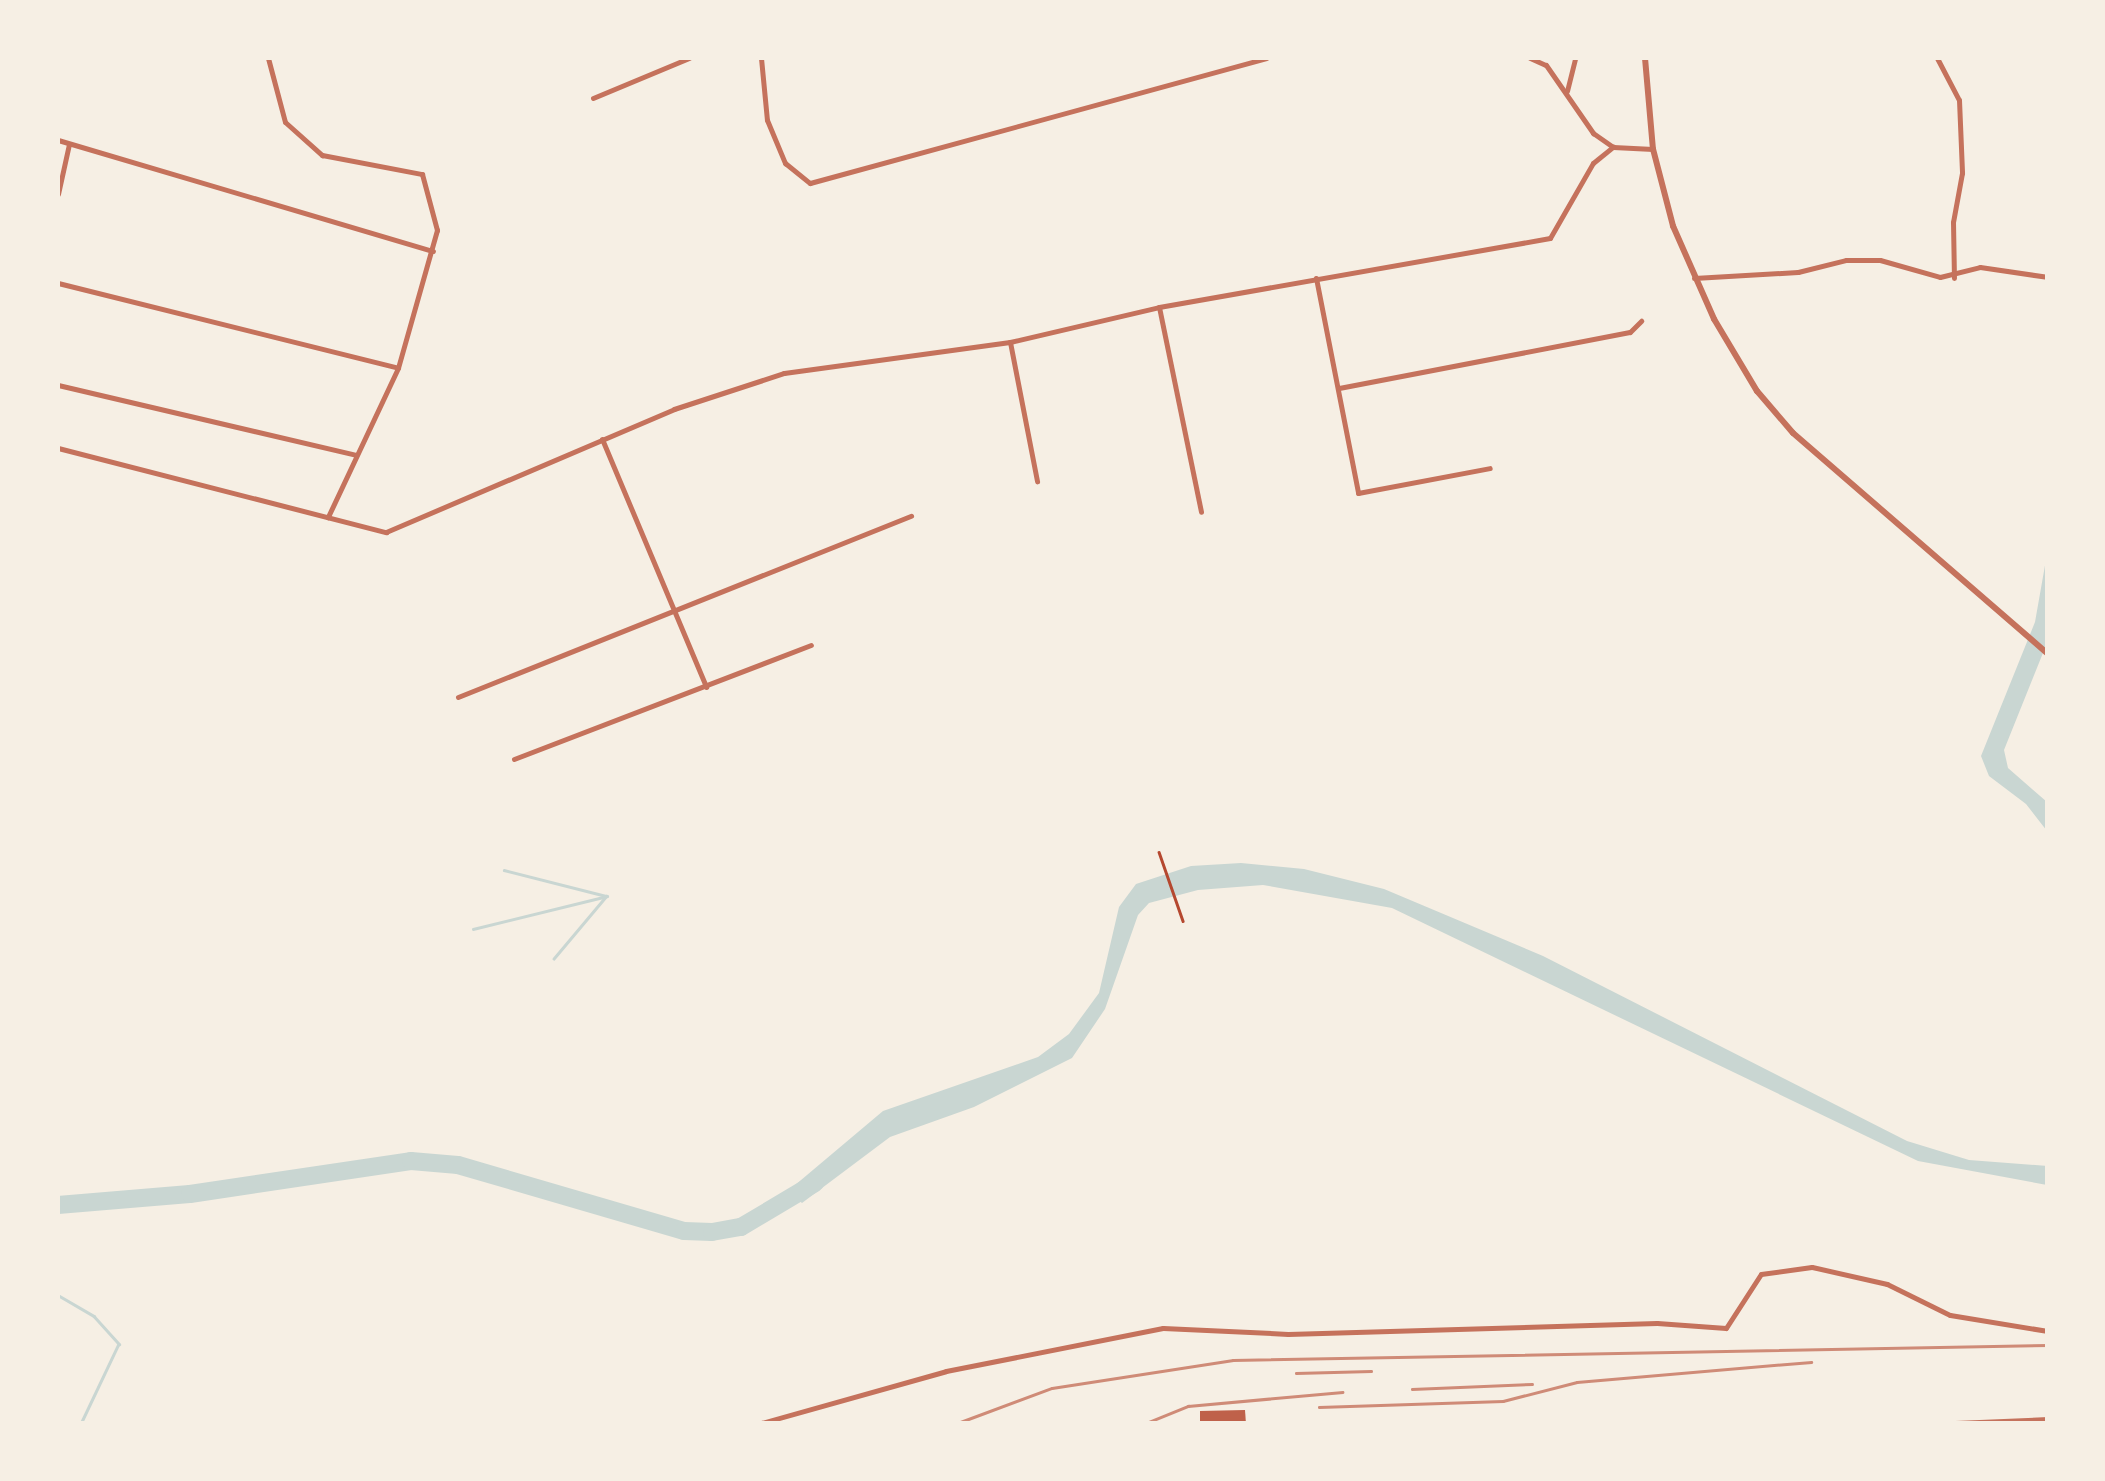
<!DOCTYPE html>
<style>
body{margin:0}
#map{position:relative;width:2105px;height:1481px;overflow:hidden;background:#f6efe4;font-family:"Alegreya Sans",sans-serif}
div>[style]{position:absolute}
.water>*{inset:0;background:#c9d6d2}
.stream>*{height:2.5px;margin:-1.25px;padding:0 1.25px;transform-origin:1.25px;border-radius:1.25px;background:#c9d6d2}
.river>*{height:18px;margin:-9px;padding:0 9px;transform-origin:9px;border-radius:9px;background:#c9d6d2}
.building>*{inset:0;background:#bf614a}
.path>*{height:2.5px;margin:-1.25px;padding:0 1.25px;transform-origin:1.25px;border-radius:1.25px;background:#b5482f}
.minor>*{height:5px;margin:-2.5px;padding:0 2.5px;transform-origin:2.5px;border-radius:2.5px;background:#c5725c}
.tertiary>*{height:6px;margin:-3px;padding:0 3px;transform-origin:3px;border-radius:3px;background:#c5725c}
.rail>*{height:2.5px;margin:-1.25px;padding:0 1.25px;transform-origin:1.25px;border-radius:1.25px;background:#cf8b77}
span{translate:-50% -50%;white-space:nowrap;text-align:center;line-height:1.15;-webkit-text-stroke:9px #f6efe4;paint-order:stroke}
.frame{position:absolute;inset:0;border:60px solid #f6efe4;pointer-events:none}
</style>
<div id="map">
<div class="water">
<div style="clip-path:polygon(2047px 554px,2047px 643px,2004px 750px,2008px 768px,2047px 802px,2047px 831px,2026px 804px,1989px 776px,1981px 756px,2035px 622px)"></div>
<div style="clip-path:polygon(1241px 863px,1304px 869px,1384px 889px,1543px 956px,1907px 1141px,1969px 1160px,2048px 1166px,2047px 1185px,1918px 1161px,1392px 908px,1263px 885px,1198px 890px,1149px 903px,1138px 915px,1105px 1009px,1072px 1058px,974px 1107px,890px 1137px,802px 1203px,788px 1191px,883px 1111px,1038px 1057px,1069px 1034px,1099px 993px,1119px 907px,1136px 884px,1191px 866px)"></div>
</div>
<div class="stream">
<div style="left:504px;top:870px;width:105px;rotate:14.3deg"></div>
<div style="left:473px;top:929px;width:138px;rotate:-13.8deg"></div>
<div style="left:607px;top:896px;width:82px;rotate:130.1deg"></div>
<div style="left:58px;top:1295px;width:42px;rotate:30.3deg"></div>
<div style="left:94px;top:1316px;width:38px;rotate:48deg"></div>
<div style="left:119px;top:1344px;width:89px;rotate:115.4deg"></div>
</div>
<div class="river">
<div style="left:58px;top:1205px;width:132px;rotate:-4.8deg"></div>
<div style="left:190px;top:1194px;width:223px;rotate:-8.5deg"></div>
<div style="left:411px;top:1161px;width:47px;rotate:4.9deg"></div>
<div style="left:458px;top:1165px;width:235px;rotate:16.3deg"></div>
<div style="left:684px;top:1231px;width:28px;rotate:2deg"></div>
<div style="left:712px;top:1232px;width:29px;rotate:-10deg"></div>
<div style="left:741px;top:1227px;width:86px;rotate:-30.7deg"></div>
</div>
<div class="building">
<div style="clip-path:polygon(1245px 1410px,1246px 1424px,1200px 1424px,1200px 1411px)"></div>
</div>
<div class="path">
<div style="left:1159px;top:852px;width:73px;rotate:70.8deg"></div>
</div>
<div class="minor">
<div style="left:268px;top:58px;width:66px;rotate:75.1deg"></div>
<div style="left:285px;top:122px;width:50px;rotate:41.7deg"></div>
<div style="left:322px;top:155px;width:102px;rotate:10.8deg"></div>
<div style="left:422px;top:174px;width:58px;rotate:75deg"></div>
<div style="left:437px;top:230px;width:143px;rotate:105.8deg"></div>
<div style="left:398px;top:368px;width:165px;rotate:115.2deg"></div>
<div style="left:761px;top:58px;width:62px;rotate:84.5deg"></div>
<div style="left:767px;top:120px;width:47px;rotate:67.3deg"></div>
<div style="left:785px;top:163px;width:32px;rotate:39deg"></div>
<div style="left:810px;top:183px;width:473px;rotate:-15.3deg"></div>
<div style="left:1530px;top:58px;width:17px;rotate:24deg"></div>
<div style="left:1546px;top:65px;width:83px;rotate:55.3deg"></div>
<div style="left:1593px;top:133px;width:24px;rotate:35deg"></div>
<div style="left:1613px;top:147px;width:40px;rotate:2.9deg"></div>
<div style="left:1937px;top:58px;width:47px;rotate:62.4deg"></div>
<div style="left:1959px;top:100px;width:73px;rotate:87.6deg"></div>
<div style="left:1962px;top:173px;width:50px;rotate:100.4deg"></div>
<div style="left:1953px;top:222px;width:56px;rotate:89deg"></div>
<div style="left:1567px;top:91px;width:34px;rotate:-76deg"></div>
<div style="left:593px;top:98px;width:104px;rotate:-22.6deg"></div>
<div style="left:58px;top:140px;width:391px;rotate:16.5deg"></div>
<div style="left:58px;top:194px;width:51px;rotate:-77.6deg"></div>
<div style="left:1316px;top:278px;width:219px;rotate:78.9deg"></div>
<div style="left:1358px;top:493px;width:134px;rotate:-10.7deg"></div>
<div style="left:1694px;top:278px;width:104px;rotate:-3.3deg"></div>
<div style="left:1798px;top:272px;width:49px;rotate:-14deg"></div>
<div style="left:1846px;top:260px;width:34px"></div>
<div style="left:1880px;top:260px;width:62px;rotate:15.8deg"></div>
<div style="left:1940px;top:277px;width:41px;rotate:-14deg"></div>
<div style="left:1980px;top:267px;width:69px;rotate:8.4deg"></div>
<div style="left:58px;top:283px;width:350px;rotate:14deg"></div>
<div style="left:1159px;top:307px;width:209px;rotate:78.4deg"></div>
<div style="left:1010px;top:342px;width:142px;rotate:79deg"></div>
<div style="left:58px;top:385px;width:306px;rotate:13.2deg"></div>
<div style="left:1339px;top:388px;width:296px;rotate:-10.9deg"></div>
<div style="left:1630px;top:332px;width:16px;rotate:-45deg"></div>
<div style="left:602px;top:439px;width:269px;rotate:67.2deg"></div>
<div style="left:58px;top:448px;width:339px;rotate:14.4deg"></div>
<div style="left:386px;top:532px;width:313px;rotate:-23.1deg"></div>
<div style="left:674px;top:409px;width:116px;rotate:-18.1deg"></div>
<div style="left:784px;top:373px;width:228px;rotate:-7.8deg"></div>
<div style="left:1010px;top:342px;width:153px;rotate:-13.2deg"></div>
<div style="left:1159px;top:307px;width:397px;rotate:-10deg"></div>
<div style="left:1550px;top:238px;width:86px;rotate:-60.2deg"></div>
<div style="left:1593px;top:163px;width:26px;rotate:-39deg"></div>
<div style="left:458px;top:697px;width:488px;rotate:-21.8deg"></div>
<div style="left:514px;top:759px;width:318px;rotate:-21deg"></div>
<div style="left:758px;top:1424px;width:195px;rotate:-15.7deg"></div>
<div style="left:946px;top:1371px;width:221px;rotate:-11.2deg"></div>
<div style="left:1163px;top:1328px;width:125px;rotate:2.7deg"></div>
<div style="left:1288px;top:1334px;width:369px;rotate:-1.7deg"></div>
<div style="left:1657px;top:1323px;width:69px;rotate:4.1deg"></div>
<div style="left:1726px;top:1328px;width:64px;rotate:-57.1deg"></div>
<div style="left:1761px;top:1274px;width:51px;rotate:-7.8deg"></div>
<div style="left:1812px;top:1267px;width:77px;rotate:12.8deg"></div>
<div style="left:1887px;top:1284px;width:70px;rotate:26.2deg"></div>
<div style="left:1950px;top:1315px;width:99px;rotate:9.3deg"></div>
<div style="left:1931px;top:1424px;width:117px;rotate:-2.4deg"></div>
</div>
<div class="tertiary">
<div style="left:1645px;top:58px;width:91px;rotate:85deg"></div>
<div style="left:1653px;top:149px;width:80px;rotate:75.4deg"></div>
<div style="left:1673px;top:226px;width:102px;rotate:66.2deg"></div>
<div style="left:1714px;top:319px;width:84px;rotate:59.2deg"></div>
<div style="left:1757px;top:391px;width:55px;rotate:49.4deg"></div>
<div style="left:1793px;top:433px;width:337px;rotate:40.9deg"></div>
</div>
<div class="rail">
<div style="left:1296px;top:1373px;width:75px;rotate:-1.5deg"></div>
<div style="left:1412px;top:1389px;width:120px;rotate:-2.4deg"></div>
<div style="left:1319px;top:1407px;width:184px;rotate:-1.9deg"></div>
<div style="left:1503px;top:1401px;width:76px;rotate:-14.4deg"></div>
<div style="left:1577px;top:1382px;width:235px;rotate:-4.9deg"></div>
<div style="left:955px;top:1424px;width:103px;rotate:-20.4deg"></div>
<div style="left:1052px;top:1388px;width:183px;rotate:-8.8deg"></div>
<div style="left:1233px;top:1360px;width:815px;rotate:-1.05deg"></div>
<div style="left:1144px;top:1424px;width:48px;rotate:-22.2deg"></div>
<div style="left:1188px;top:1406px;width:155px;rotate:-5.2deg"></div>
</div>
<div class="frame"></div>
</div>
